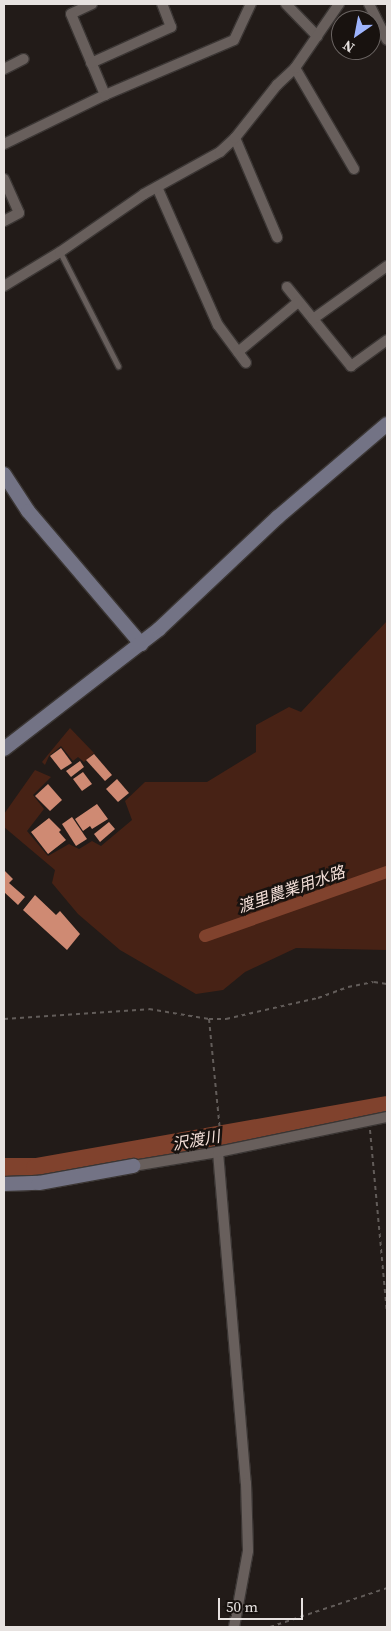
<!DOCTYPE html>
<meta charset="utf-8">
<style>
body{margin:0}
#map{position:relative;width:391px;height:1631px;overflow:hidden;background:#221b18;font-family:"Source Serif 4","Noto Sans JP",serif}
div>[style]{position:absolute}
.green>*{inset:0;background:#472215}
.canal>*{height:12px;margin:-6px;padding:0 6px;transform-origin:6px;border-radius:6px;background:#80422d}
.river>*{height:20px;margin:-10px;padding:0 10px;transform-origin:10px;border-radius:10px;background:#80422d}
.building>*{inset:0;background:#cf8a73}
.path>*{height:2px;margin-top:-1px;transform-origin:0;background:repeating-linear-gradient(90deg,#625c59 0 4px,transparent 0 8px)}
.roads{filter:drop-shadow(1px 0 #3b3634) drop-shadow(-1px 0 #3b3634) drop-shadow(0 1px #3b3634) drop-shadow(0 -1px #3b3634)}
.lane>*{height:5px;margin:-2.5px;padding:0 2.5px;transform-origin:2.5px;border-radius:2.5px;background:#685f5c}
.street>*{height:10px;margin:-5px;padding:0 5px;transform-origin:5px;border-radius:5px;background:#685f5c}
.secondary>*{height:14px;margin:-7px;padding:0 7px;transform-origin:7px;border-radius:7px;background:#737385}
span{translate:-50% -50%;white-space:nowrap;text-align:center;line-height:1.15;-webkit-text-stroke:5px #18120f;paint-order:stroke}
.water-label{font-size:16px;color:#f2ded7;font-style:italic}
.frame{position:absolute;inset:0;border:5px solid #e7e2e0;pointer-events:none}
.north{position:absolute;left:331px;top:10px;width:50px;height:50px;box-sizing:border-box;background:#18120f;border:1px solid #6b6563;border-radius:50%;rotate:213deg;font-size:14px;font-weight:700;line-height:20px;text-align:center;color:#e7e2e0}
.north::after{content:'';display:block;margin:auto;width:18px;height:22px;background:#9eb4fd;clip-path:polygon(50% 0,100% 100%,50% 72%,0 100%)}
.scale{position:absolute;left:218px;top:1598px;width:85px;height:22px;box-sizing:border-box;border:2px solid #e7e2e0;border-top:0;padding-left:6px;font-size:15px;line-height:18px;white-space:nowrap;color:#e7e2e0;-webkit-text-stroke:4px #18120f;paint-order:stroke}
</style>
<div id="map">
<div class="green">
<div style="clip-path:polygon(387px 621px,387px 950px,296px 948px,245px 972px,223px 990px,196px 994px,120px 950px,78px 914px,52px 883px,55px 870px,4px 827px,4px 814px,35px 770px,51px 777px,33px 795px,44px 809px,27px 831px,48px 856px,69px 844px,79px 849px,92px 841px,101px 846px,132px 820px,125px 801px,145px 782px,207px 782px,256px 752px,256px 725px,289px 707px,301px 712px)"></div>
<div style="clip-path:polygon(70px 728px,94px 753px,84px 762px,78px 757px,73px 761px,61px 746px,49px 756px,45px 765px,42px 762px)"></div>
</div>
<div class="canal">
<div style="left:205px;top:936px;width:193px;rotate:-19.4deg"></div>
</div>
<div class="river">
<div style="left:4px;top:1168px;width:32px"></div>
<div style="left:36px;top:1168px;width:356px;rotate:-10deg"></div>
</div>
<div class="building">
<div style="clip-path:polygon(61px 748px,72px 763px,61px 770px,50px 756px)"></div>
<div style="clip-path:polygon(94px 754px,112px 775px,105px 781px,86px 760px)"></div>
<div style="clip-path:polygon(80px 761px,84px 767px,71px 777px,66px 771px)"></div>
<div style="clip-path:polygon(83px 772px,92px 784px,82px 791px,73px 779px)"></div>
<div style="clip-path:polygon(117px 779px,129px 793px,118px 802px,106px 789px)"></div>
<div style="clip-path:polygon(48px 784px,62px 800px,50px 811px,35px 796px)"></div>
<div style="clip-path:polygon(97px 804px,108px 819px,92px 829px,90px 826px,83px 831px,75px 819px)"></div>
<div style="clip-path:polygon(72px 817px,87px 839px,76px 846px,62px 824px)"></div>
<div style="clip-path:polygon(49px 818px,61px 830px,59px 832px,66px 840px,48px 854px,31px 832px)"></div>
<div style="clip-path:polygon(109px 822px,115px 829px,100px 842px,94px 834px)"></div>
<div style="clip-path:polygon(4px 870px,13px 879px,9px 883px,25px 897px,18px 905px,4px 892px)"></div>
<div style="clip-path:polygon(35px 895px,56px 915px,60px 911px,80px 934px,67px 950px,23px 910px)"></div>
</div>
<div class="path">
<div style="left:4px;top:1019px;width:145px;rotate:-3.9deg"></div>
<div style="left:149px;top:1009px;width:61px;rotate:9.5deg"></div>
<div style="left:209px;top:1019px;width:17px"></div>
<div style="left:226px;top:1019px;width:94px;rotate:-12.9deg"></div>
<div style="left:318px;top:998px;width:32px;rotate:-20deg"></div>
<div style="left:348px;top:987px;width:26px;rotate:-11deg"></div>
<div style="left:374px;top:982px;width:13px;rotate:9deg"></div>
<div style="left:209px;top:1019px;width:123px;rotate:84.4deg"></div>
<div style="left:370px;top:1130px;width:184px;rotate:84.7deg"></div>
<div style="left:270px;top:1627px;width:123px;rotate:-18.4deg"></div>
</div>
<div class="roads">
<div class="lane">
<div style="left:60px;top:252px;width:128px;rotate:63deg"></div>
</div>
<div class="street">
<div style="left:92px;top:4px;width:23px;rotate:155deg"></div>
<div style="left:71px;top:14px;width:88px;rotate:67.2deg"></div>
<div style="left:286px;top:4px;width:45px;rotate:45.9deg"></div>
<div style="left:369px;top:4px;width:40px;rotate:63.4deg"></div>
<div style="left:91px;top:63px;width:88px;rotate:-24.2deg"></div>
<div style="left:171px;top:27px;width:25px;rotate:-111deg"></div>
<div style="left:295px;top:68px;width:117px;rotate:59.7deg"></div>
<div style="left:4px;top:69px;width:22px;rotate:-27deg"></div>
<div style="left:235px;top:138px;width:108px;rotate:67deg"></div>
<div style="left:4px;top:144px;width:112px;rotate:-25.9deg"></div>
<div style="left:105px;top:95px;width:140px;rotate:-23.1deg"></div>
<div style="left:234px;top:40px;width:40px;rotate:-65deg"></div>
<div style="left:4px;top:179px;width:37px;rotate:66deg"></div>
<div style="left:19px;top:213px;width:17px;rotate:152deg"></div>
<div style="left:157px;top:187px;width:151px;rotate:66.2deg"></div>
<div style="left:218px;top:325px;width:47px;rotate:53.6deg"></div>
<div style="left:4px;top:286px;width:66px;rotate:-31.3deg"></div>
<div style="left:60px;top:252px;width:102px;rotate:-34.6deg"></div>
<div style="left:144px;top:194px;width:87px;rotate:-28.9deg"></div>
<div style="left:220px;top:152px;width:21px;rotate:-43deg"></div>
<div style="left:235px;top:138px;width:68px;rotate:-51.6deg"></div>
<div style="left:277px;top:85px;width:25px;rotate:-43deg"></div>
<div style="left:295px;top:68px;width:78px;rotate:-55.5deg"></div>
<div style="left:287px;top:287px;width:102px;rotate:51deg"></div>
<div style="left:351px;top:366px;width:44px;rotate:-35.8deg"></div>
<div style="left:313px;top:319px;width:91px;rotate:-35.6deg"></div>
<div style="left:238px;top:352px;width:78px;rotate:-39.8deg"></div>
<div style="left:218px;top:1152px;width:332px;rotate:85.2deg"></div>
<div style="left:246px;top:1483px;width:68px;rotate:88.3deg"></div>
<div style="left:248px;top:1551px;width:77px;rotate:100.4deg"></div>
<div style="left:133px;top:1166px;width:86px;rotate:-9.4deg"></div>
<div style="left:218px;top:1152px;width:173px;rotate:-11.7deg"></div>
</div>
<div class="secondary">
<div style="left:4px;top:474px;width:44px;rotate:57deg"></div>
<div style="left:28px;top:511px;width:175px;rotate:49.6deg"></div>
<div style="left:4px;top:749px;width:196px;rotate:-37.7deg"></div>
<div style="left:159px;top:629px;width:163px;rotate:-43.3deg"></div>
<div style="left:278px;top:517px;width:143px;rotate:-40.5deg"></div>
<div style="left:4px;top:1184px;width:35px;rotate:-2deg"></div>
<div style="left:39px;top:1183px;width:96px;rotate:-10.3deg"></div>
</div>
</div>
<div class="water-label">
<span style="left:291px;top:889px;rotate:-19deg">渡里農業用水路</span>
<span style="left:196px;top:1140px;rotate:-10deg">沢渡川</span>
</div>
<div class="frame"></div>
<div class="north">N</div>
<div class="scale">50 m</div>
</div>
